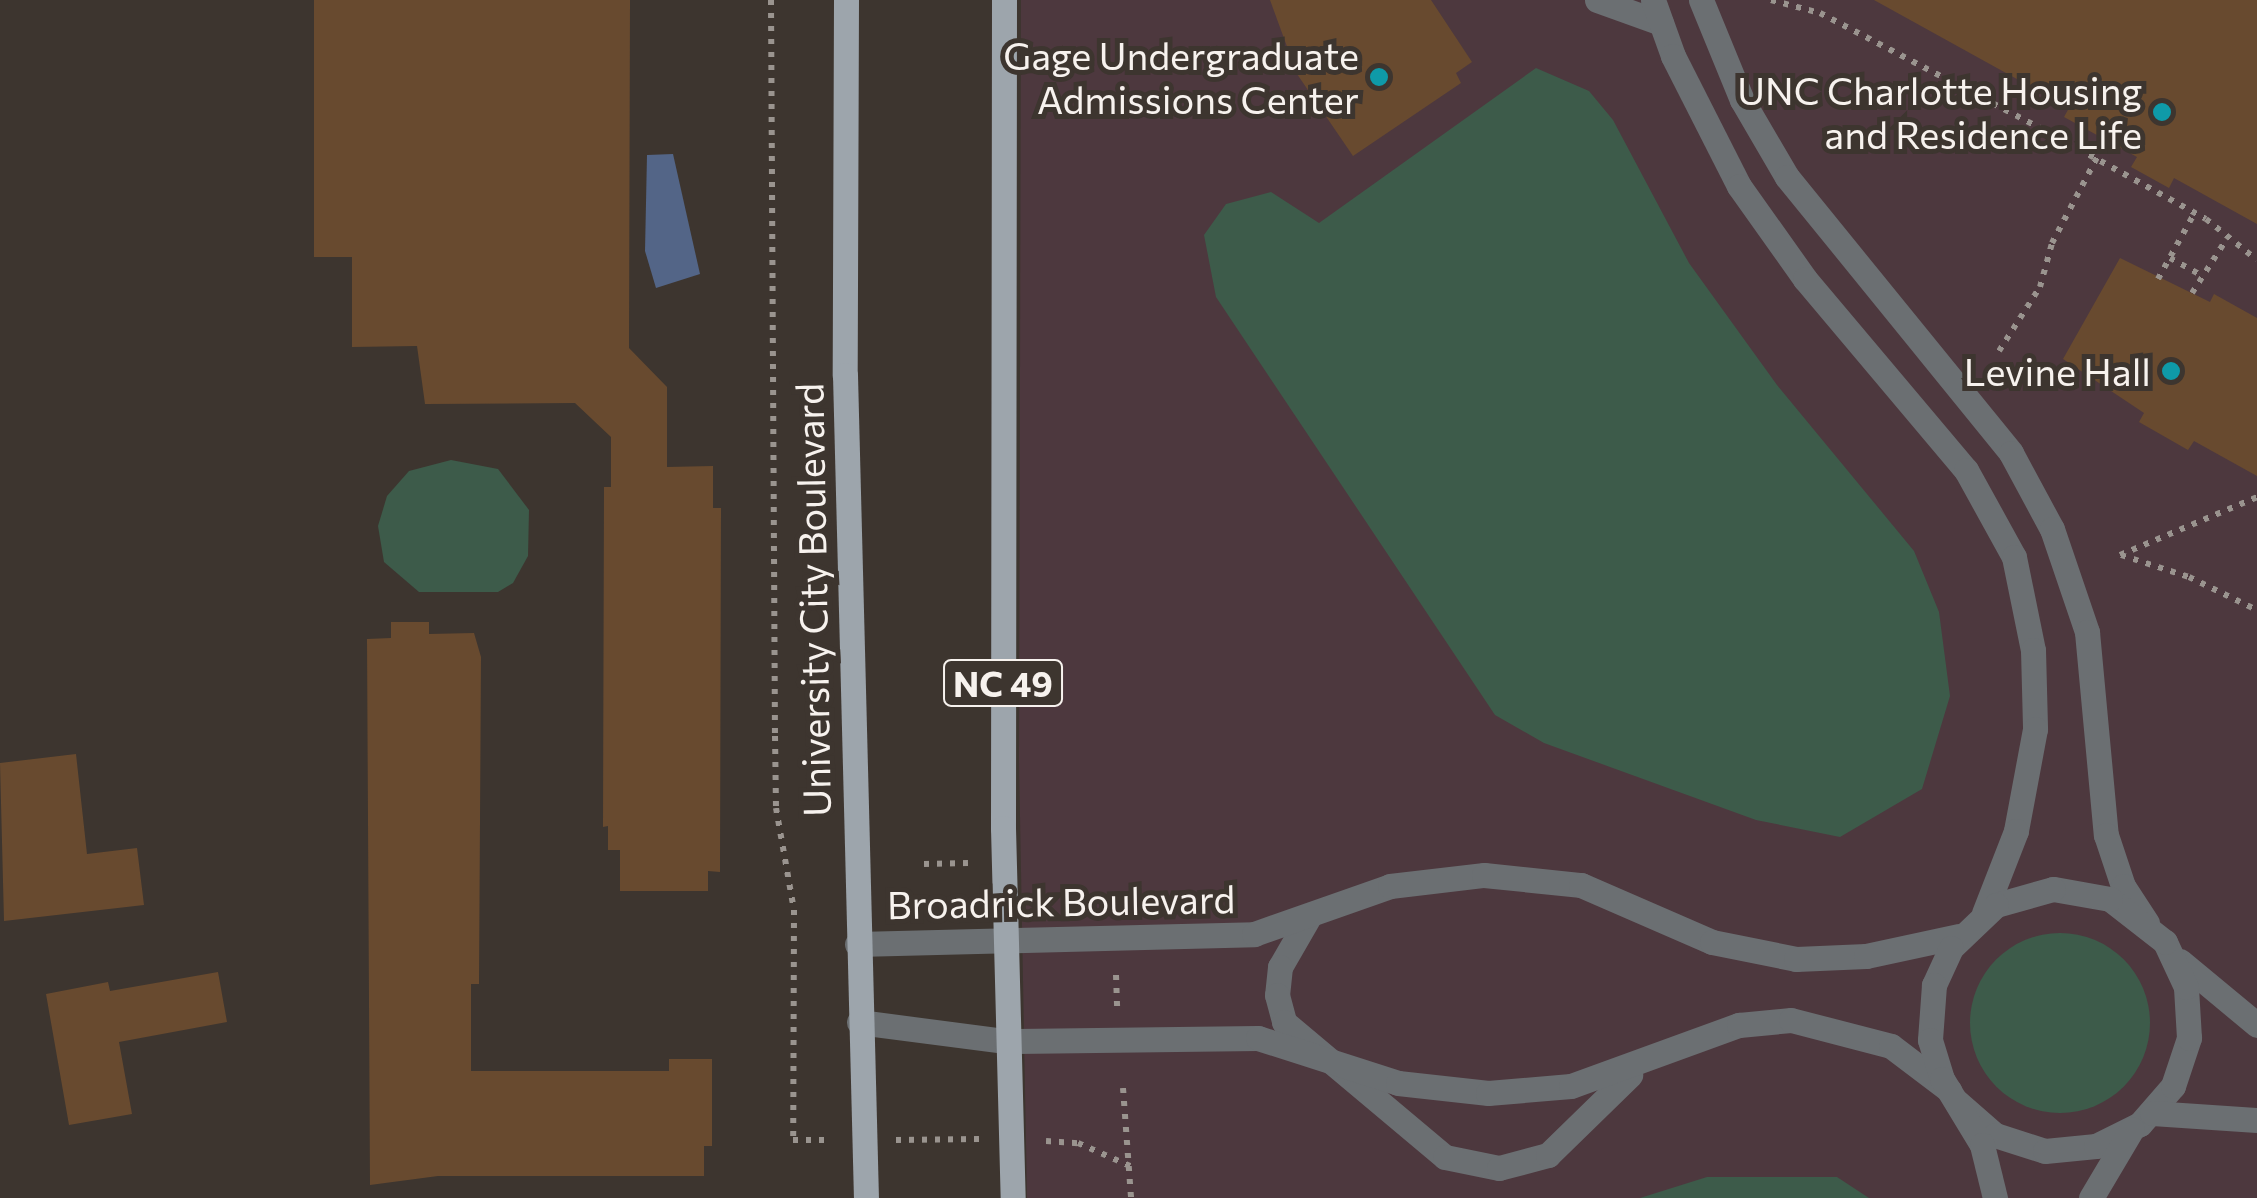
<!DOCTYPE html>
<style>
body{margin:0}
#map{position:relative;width:2257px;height:1198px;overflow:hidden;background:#3d352f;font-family:Commissioner,sans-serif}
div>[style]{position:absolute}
.education>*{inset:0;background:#4d383e}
.green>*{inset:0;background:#3d5b4a}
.round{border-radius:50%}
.water>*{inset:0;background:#536587}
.building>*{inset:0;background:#684a2f}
.path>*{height:6px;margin-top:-3px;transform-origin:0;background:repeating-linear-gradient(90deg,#9a948f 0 5px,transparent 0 13px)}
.minor>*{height:25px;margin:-12.5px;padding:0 12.5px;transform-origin:12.5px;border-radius:12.5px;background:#6b6f72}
.major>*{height:25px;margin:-12.5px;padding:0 12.5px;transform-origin:12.5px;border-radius:12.5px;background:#9da5ac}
.dots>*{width:28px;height:28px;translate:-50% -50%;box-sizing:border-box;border:5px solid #3d352f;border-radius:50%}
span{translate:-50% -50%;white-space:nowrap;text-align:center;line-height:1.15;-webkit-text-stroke:10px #3d352f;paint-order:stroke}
.shield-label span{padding:2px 8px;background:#3d352f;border:2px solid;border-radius:8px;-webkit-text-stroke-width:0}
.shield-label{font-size:35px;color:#f7f2ee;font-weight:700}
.poi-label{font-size:38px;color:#f7f2ee}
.right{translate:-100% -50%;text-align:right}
.street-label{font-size:38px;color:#f7f2ee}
</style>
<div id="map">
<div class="education">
<div style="clip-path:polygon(1021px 0,2257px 0,2257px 1198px,1027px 1198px,1019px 761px)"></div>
</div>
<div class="green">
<div style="clip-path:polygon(1536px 68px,1589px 91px,1613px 120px,1689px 263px,1777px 385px,1914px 551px,1939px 612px,1950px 696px,1922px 789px,1840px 837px,1756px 820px,1544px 743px,1495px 715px,1216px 297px,1204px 235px,1226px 204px,1271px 192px,1319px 223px)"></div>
<div style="clip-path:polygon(451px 460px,498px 469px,529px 510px,528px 556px,513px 583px,498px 592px,419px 592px,384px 562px,378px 526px,387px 496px,409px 471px)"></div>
<div class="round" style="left:1970px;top:933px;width:180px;height:180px"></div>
<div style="clip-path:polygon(1707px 1177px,1837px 1177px,1869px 1198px,1640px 1198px)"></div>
</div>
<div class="water">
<div style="clip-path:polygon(673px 154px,700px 274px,656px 288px,645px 251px,647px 155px)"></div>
</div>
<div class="building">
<div style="clip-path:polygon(314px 0,630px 0,629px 348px,667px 387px,667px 467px,713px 466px,713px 508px,721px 508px,720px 872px,708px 871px,708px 891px,620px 891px,620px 850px,608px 850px,608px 826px,603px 827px,604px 487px,611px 487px,611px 437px,575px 403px,425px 404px,417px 346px,352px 347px,352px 257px,314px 257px)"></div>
<div style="clip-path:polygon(1270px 0,1431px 0,1472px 62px,1456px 73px,1461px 83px,1353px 156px,1297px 74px)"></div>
<div style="clip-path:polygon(1874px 0,2257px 0,2257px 224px,2174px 178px,2169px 188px,2131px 167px,2137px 157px,2064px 117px,2069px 108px)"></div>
<div style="clip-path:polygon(2120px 258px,2210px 302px,2214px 294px,2257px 318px,2257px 476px,2194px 441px,2188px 450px,2139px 422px,2144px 413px,2063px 359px)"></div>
<div style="clip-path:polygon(391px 622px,429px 622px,429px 634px,474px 633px,481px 657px,479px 984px,471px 984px,471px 1071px,669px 1071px,669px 1059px,712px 1059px,712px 1146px,704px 1146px,704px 1176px,438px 1176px,370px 1185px,367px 639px,391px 638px)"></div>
<div style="clip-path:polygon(76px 754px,87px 854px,137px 848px,144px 905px,4px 921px,0 763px)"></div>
<div style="clip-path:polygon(218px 972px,227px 1022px,119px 1042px,132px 1114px,69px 1125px,46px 994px,108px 982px,110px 991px)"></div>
</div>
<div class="path">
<div style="left:771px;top:0;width:736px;rotate:89.69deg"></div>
<div style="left:775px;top:736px;width:72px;rotate:89.2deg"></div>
<div style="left:776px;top:808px;width:104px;rotate:80deg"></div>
<div style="left:794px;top:910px;width:230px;rotate:90.2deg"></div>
<div style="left:793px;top:1140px;width:36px"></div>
<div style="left:1771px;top:0;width:51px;rotate:14.9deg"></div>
<div style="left:1820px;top:13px;width:265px;rotate:27.6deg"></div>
<div style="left:2055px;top:136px;width:172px;rotate:28.8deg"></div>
<div style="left:2206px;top:219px;width:65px;rotate:38.8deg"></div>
<div style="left:2170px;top:258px;width:35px;rotate:29deg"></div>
<div style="left:2158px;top:279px;width:77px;rotate:-61.1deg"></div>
<div style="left:2192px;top:293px;width:63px;rotate:-57.3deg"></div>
<div style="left:1999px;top:351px;width:76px;rotate:-57.4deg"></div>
<div style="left:2040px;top:287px;width:46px;rotate:-74.7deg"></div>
<div style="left:2052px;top:243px;width:116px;rotate:-62.3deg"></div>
<div style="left:2120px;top:555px;width:149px;rotate:-22.9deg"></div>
<div style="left:2121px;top:555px;width:71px;rotate:17.9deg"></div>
<div style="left:2189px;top:577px;width:76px;rotate:25.9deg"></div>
<div style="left:924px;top:864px;width:44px;rotate:-1.3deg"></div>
<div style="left:1116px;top:975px;width:33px;rotate:88deg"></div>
<div style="left:1123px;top:1088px;width:110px;rotate:85.8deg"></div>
<div style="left:896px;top:1140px;width:83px;rotate:-0.7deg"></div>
<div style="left:1046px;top:1141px;width:32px;rotate:4deg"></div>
<div style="left:1078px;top:1143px;width:57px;rotate:23.9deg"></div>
</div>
<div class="minor">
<div style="left:1597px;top:0;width:68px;rotate:19.8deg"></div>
<div style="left:1653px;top:0;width:59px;rotate:70.3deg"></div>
<div style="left:1673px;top:56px;width:146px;rotate:63.1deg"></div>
<div style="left:1739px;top:186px;width:114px;rotate:54.6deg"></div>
<div style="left:1805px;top:279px;width:250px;rotate:49.9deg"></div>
<div style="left:1966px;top:470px;width:99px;rotate:61.1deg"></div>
<div style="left:2014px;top:557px;width:95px;rotate:78.5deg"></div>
<div style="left:2033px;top:650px;width:79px;rotate:88.5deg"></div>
<div style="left:2035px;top:729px;width:104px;rotate:100.6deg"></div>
<div style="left:2016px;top:831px;width:88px;rotate:111.3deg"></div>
<div style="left:1701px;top:0;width:108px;rotate:67.7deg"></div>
<div style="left:1742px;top:100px;width:89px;rotate:59.7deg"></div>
<div style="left:1787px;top:177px;width:355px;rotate:50.9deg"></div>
<div style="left:2011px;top:453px;width:86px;rotate:61.7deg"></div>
<div style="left:2052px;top:529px;width:109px;rotate:71.2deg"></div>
<div style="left:2087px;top:632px;width:204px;rotate:84.7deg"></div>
<div style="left:2106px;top:835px;width:54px;rotate:71.6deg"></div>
<div style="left:2123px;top:886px;width:44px;rotate:57deg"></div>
<div style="left:1310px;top:915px;width:60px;rotate:120deg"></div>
<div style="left:1280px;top:967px;width:28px;rotate:96deg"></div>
<div style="left:1277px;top:995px;width:28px;rotate:75deg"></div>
<div style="left:1284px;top:1022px;width:210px;rotate:40deg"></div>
<div style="left:1445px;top:1157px;width:55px;rotate:11.5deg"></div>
<div style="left:1499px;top:1168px;width:51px;rotate:-14.9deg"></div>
<div style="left:1548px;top:1155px;width:115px;rotate:-44.3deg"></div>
<div style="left:857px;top:944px;width:397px;rotate:-1.4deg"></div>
<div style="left:1254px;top:934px;width:144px;rotate:-19.4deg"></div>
<div style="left:1390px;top:886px;width:95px;rotate:-6.7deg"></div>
<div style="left:1484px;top:875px;width:98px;rotate:5.9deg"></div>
<div style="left:1581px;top:885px;width:143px;rotate:23.5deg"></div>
<div style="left:1712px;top:942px;width:86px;rotate:11.4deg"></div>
<div style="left:1796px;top:959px;width:70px;rotate:-2.5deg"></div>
<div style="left:1866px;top:956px;width:95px;rotate:-12.1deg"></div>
<div style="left:2180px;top:961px;width:100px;rotate:39.7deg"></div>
<div style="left:859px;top:1022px;width:148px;rotate:7.4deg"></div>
<div style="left:1006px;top:1041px;width:252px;rotate:-0.7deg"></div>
<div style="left:1258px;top:1038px;width:147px;rotate:17.8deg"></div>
<div style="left:1398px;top:1083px;width:91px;rotate:6.3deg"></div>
<div style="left:1488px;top:1093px;width:83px;rotate:-4.8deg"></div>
<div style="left:1571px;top:1086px;width:179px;rotate:-20deg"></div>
<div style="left:1739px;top:1025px;width:52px;rotate:-5.5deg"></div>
<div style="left:1791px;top:1020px;width:103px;rotate:14.6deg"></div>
<div style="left:1891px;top:1046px;width:73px;rotate:37.2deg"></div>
<div style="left:1956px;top:1101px;width:52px;rotate:41.1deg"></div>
<div style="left:1995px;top:1135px;width:52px;rotate:17.7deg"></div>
<div style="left:2045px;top:1151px;width:51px;rotate:-5.6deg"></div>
<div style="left:2096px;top:1146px;width:49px;rotate:-26.6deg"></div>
<div style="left:2140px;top:1124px;width:50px;rotate:-49deg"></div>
<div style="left:2173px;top:1086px;width:51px;rotate:-71.6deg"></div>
<div style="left:2189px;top:1038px;width:51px;rotate:-93.4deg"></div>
<div style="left:2186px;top:987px;width:50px;rotate:-115deg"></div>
<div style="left:2165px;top:942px;width:70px;rotate:-142deg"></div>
<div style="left:2110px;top:899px;width:58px;rotate:-170deg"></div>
<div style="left:2053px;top:889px;width:59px;rotate:164.3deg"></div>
<div style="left:1996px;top:905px;width:62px;rotate:136.3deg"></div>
<div style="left:1951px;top:948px;width:41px;rotate:114.7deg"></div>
<div style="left:1934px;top:985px;width:55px;rotate:94.2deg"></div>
<div style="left:1930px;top:1040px;width:41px;rotate:72.9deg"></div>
<div style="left:1942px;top:1079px;width:77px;rotate:58.8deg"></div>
<div style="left:1982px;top:1145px;width:55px;rotate:76.2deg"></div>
<div style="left:2152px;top:1113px;width:105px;rotate:3.8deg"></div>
<div style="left:2091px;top:1198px;width:80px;rotate:-59.3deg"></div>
</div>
<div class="major">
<div style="left:846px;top:0;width:375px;rotate:90.2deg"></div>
<div style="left:845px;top:375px;width:823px;rotate:88.54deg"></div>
<div style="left:1004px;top:0;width:828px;rotate:90.07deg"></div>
<div style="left:1003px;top:828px;width:370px;rotate:88.5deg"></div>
</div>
<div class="dots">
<div style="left:1379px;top:77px;background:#0f9aa8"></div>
<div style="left:2162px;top:112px;background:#0f9aa8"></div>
<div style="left:2171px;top:371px;background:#0f9aa8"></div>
</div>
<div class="shield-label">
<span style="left:1003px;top:683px">NC 49</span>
</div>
<div class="poi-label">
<span class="right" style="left:1359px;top:77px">Gage Undergraduate<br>Admissions Center</span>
<span class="right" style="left:2142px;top:112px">UNC Charlotte Housing<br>and Residence Life</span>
<span class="right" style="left:2151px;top:371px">Levine Hall</span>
</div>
<div class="street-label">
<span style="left:812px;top:600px;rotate:-91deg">University City Boulevard</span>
<span style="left:1061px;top:901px;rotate:-1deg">Broadrick Boulevard</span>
</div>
</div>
